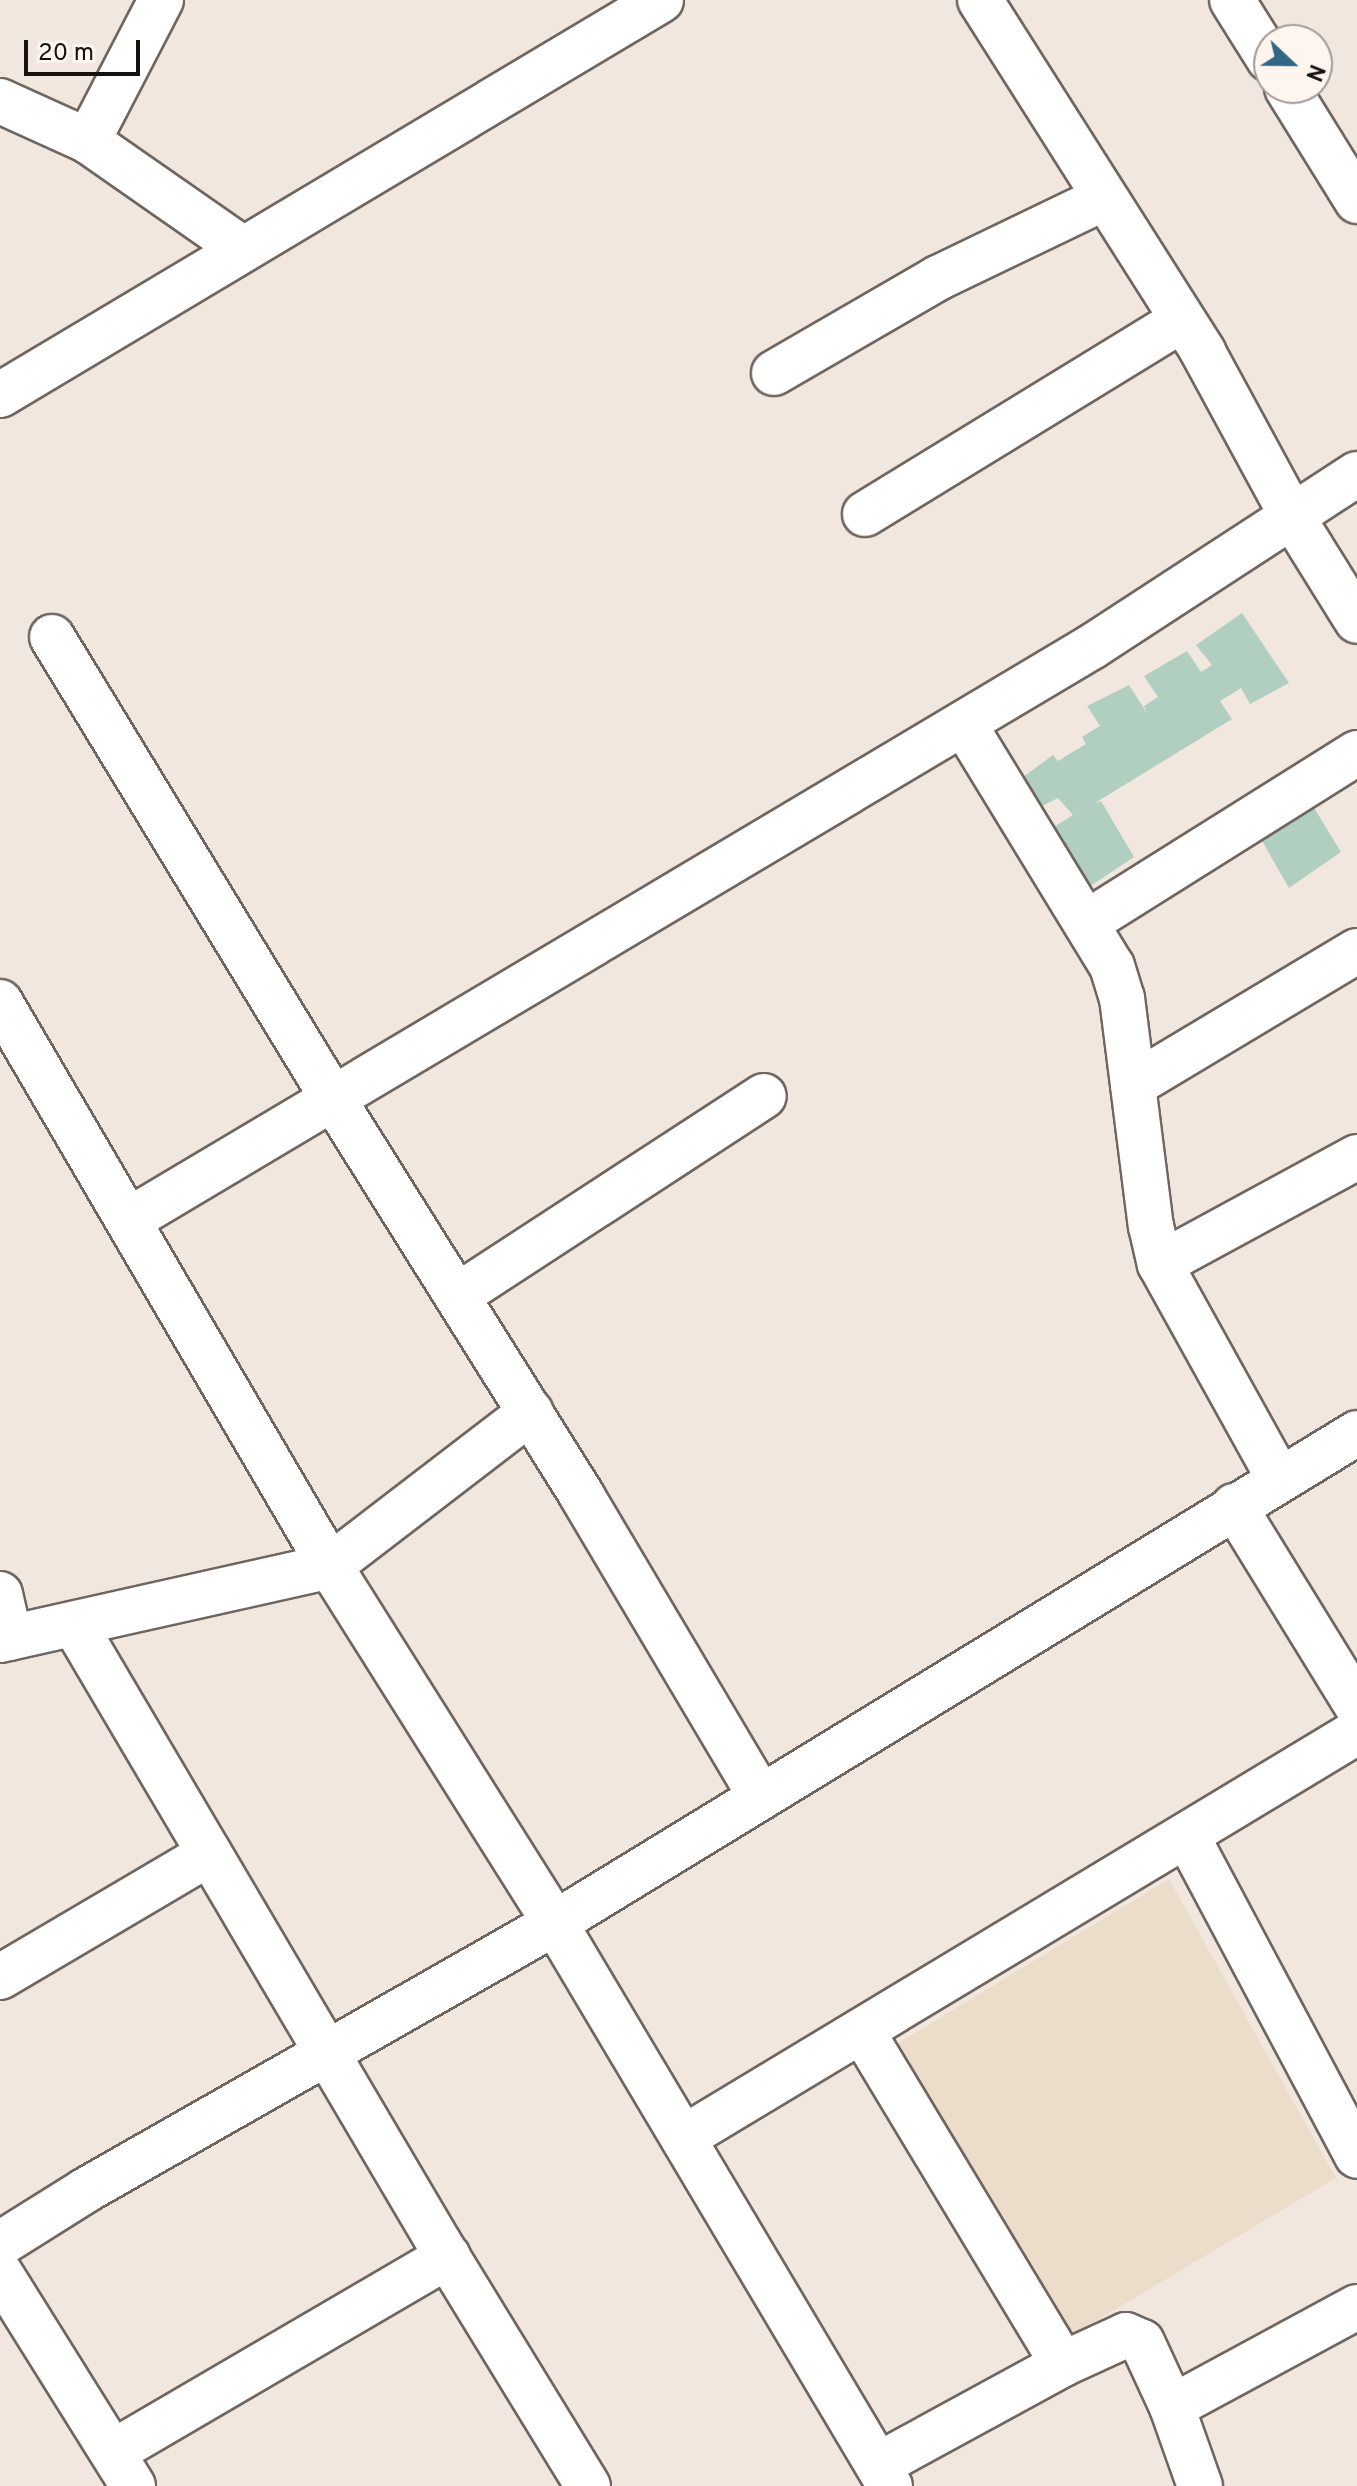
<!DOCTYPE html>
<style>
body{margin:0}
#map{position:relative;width:1357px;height:2486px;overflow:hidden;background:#f2e7df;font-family:Overpass,sans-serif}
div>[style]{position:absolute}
.education>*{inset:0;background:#ebddca}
.green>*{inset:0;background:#b1cfc0}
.roads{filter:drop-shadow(2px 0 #6f665f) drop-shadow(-2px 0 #6f665f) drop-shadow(0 2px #6f665f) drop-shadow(0 -2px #6f665f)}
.minor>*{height:44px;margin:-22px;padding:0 22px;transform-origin:22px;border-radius:22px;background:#fff}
span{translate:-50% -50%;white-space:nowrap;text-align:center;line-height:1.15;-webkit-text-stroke:6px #fdf5ee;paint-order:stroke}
.north{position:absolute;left:1253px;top:24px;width:80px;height:80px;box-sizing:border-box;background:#fdf5ee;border:2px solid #a19a95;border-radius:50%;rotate:112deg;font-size:22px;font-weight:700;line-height:32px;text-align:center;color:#16120f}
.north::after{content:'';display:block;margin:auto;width:28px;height:36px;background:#336683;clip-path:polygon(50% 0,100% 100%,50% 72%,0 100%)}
.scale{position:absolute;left:24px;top:40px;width:116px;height:36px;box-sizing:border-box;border:4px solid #16120f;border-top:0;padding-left:10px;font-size:24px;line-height:28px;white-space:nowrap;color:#16120f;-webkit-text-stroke:6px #fdf5ee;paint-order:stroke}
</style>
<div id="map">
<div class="education">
<div style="clip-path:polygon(1169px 1879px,1336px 2178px,1057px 2344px,885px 2051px)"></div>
</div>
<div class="green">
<div style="clip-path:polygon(1242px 613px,1289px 683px,1250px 704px,1241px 688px,1220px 701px,1232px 719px,1095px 803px,1101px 801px,1134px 857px,1089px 887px,1049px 830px,1073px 815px,1058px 798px,1038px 808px,1019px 780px,1053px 755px,1058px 761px,1086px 744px,1082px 737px,1100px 726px,1087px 706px,1129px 685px,1147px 713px,1144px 706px,1158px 697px,1144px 676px,1187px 651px,1201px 672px,1212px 665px,1196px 645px)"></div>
<div style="clip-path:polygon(1313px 806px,1341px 852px,1289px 888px,1254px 827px)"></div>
</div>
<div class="roads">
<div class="minor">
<div style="left:161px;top:0;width:159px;rotate:117.4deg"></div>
<div style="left:88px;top:141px;width:189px;rotate:34.9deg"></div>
<div style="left:980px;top:0;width:417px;rotate:57.6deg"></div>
<div style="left:1203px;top:352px;width:189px;rotate:61.5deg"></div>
<div style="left:1293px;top:518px;width:121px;rotate:58.1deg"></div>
<div style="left:1232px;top:0;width:70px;rotate:57.9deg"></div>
<div style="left:1287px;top:88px;width:133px;rotate:58.2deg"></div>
<div style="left:0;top:101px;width:97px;rotate:24.4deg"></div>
<div style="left:774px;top:373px;width:190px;rotate:-30.1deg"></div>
<div style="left:938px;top:278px;width:184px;rotate:-25.7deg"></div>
<div style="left:0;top:395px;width:770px;rotate:-30.86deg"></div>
<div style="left:865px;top:514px;width:372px;rotate:-31.5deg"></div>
<div style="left:52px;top:637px;width:539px;rotate:58.67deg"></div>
<div style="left:332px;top:1097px;width:471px;rotate:57.9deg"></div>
<div style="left:582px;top:1496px;width:350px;rotate:59.3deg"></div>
<div style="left:964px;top:724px;width:284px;rotate:58.6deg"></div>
<div style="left:1112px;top:966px;width:34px;rotate:73deg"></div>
<div style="left:1122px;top:998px;width:230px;rotate:82.8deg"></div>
<div style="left:1151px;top:1226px;width:39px;rotate:77deg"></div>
<div style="left:1160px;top:1264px;width:246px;rotate:61deg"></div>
<div style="left:1086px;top:923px;width:320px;rotate:-32.1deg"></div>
<div style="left:0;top:1002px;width:653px;rotate:59.67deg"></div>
<div style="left:330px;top:1566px;width:422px;rotate:57.8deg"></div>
<div style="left:555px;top:1923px;width:655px;rotate:59.25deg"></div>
<div style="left:1133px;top:1085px;width:261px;rotate:-30.9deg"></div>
<div style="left:129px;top:1220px;width:1122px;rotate:-30.77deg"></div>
<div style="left:1093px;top:646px;width:315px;rotate:-33.1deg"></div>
<div style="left:1160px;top:1264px;width:224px;rotate:-28.5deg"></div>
<div style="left:457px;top:1296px;width:366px;rotate:-33.1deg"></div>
<div style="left:1234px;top:1506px;width:235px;rotate:58.4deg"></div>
<div style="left:0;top:1594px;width:45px;rotate:77.2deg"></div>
<div style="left:74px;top:1624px;width:719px;rotate:59.47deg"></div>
<div style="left:439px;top:2243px;width:285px;rotate:58.5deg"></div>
<div style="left:0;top:1640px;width:338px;rotate:-12.6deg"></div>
<div style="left:330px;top:1566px;width:253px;rotate:-37.5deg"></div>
<div style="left:1187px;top:1836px;width:362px;rotate:62deg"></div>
<div style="left:0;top:1977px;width:243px;rotate:-30.5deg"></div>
<div style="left:862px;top:2031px;width:389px;rotate:58.9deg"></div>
<div style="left:683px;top:2138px;width:787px;rotate:-31.06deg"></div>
<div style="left:0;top:2244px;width:102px;rotate:-32.1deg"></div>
<div style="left:86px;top:2190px;width:540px;rotate:-29.65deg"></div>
<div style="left:555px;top:1923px;width:940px;rotate:-31.42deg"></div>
<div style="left:0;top:2273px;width:251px;rotate:58deg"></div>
<div style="left:1172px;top:2407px;width:210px;rotate:-28.4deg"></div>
<div style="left:113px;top:2452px;width:388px;rotate:-30.3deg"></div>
<div style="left:878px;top:2465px;width:211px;rotate:-28.6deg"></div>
<div style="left:1063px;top:2364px;width:69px;rotate:-24.7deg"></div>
<div style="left:1126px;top:2335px;width:17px;rotate:24deg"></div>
<div style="left:1142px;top:2342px;width:72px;rotate:65.2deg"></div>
<div style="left:1172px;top:2407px;width:84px;rotate:70.5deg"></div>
</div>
</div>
<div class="north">N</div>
<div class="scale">20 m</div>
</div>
